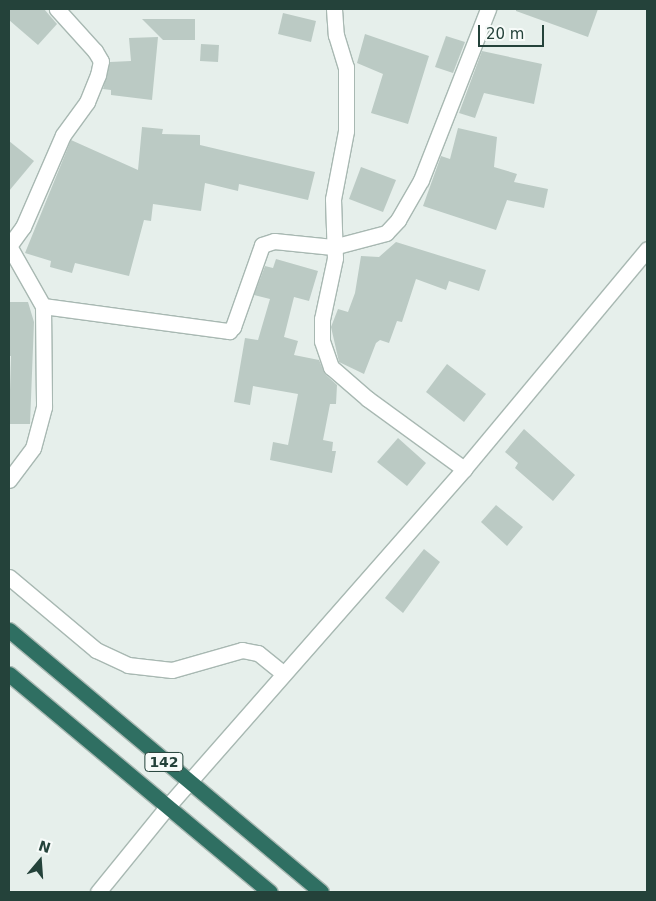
<!DOCTYPE html>
<style>
body{margin:0}
#map{position:relative;width:656px;height:901px;overflow:hidden;background:#e6efeb;font-family:"DejaVu Sans",sans-serif}
div>[style]{position:absolute}
.building>*{inset:0;background:#bbcac4}
.roads{filter:drop-shadow(1px 0 #a8b8b2) drop-shadow(-1px 0 #a8b8b2) drop-shadow(0 1px #a8b8b2) drop-shadow(0 -1px #a8b8b2)}
.minor>*{height:15px;margin:-7.5px;padding:0 7.5px;transform-origin:7.5px;border-radius:7.5px;background:#fff}
.highway>*{height:15px;margin:-7.5px;padding:0 7.5px;transform-origin:7.5px;border-radius:7.5px;background:#2f6f62}
span{translate:-50% -50%;white-space:nowrap;text-align:center;line-height:1.15;-webkit-text-stroke:4px #f7fbf9;paint-order:stroke}
.shield-label span{padding:1px 4px;background:#f7fbf9;border:1px solid;border-radius:4px;-webkit-text-stroke-width:0}
.shield-label{font-size:14px;color:#24423a;font-weight:700}
.frame{position:absolute;inset:0;border:10px solid #24423a;pointer-events:none}
.north{position:absolute;left:15px;top:836px;width:50px;height:50px;-webkit-text-stroke:4px #f7fbf9;paint-order:stroke;rotate:18deg;font-size:14px;font-weight:700;line-height:20px;text-align:center;color:#24423a}
.north::after{content:'';display:block;margin:auto;width:18px;height:22px;background:#24423a;clip-path:polygon(50% 0,100% 100%,50% 72%,0 100%)}
.scale{position:absolute;left:478px;top:25px;width:66px;height:22px;box-sizing:border-box;border:2px solid #24423a;border-top:0;padding-left:6px;font-size:15px;line-height:18px;white-space:nowrap;color:#24423a;-webkit-text-stroke:4px #f7fbf9;paint-order:stroke}
</style>
<div id="map">
<div class="building">
<div style="clip-path:polygon(9px 9px,44px 9px,57px 24px,38px 45px,9px 20px)"></div>
<div style="clip-path:polygon(516px 9px,598px 9px,588px 37px,516px 11px)"></div>
<div style="clip-path:polygon(283px 13px,316px 21px,311px 42px,278px 34px)"></div>
<div style="clip-path:polygon(142px 19px,195px 19px,195px 40px,163px 40px)"></div>
<div style="clip-path:polygon(365px 34px,429px 56px,408px 124px,371px 113px,383px 74px,357px 63px)"></div>
<div style="clip-path:polygon(446px 36px,465px 42px,453px 73px,435px 67px)"></div>
<div style="clip-path:polygon(158px 37px,152px 100px,111px 95px,111px 90px,103px 89px,110px 62px,131px 61px,129px 38px)"></div>
<div style="clip-path:polygon(201px 44px,219px 45px,218px 62px,200px 61px)"></div>
<div style="clip-path:polygon(482px 51px,542px 64px,534px 104px,484px 93px,475px 118px,459px 113px)"></div>
<div style="clip-path:polygon(142px 127px,163px 129px,162px 134px,200px 135px,200px 145px,315px 172px,308px 200px,239px 184px,238px 191px,205px 183px,201px 211px,153px 204px,151px 221px,144px 220px,129px 276px,75px 263px,72px 273px,50px 267px,51px 261px,25px 253px,71px 140px,138px 170px)"></div>
<div style="clip-path:polygon(458px 128px,497px 137px,494px 167px,517px 174px,514px 182px,548px 189px,544px 208px,507px 200px,496px 230px,423px 206px,441px 156px,450px 159px)"></div>
<div style="clip-path:polygon(9px 141px,34px 161px,9px 191px)"></div>
<div style="clip-path:polygon(361px 167px,396px 180px,383px 212px,349px 199px)"></div>
<div style="clip-path:polygon(396px 242px,486px 270px,479px 291px,449px 281px,446px 290px,416px 279px,402px 322px,397px 321px,389px 343px,380px 340px,376px 343px,364px 374px,339px 362px,331px 327px,338px 309px,348px 312px,355px 293px,361px 256px,379px 257px)"></div>
<div style="clip-path:polygon(276px 259px,318px 271px,309px 301px,294px 297px,284px 337px,298px 341px,294px 355px,319px 360px,325px 374px,337px 385px,336px 404px,330px 404px,323px 440px,333px 442px,332px 451px,336px 451px,332px 473px,270px 460px,273px 442px,288px 445px,298px 394px,253px 386px,250px 405px,234px 402px,245px 338px,258px 340px,270px 299px,254px 295px,265px 266px,273px 268px)"></div>
<div style="clip-path:polygon(9px 302px,28px 302px,34px 322px,30px 424px,9px 424px,11px 356px,9px 356px)"></div>
<div style="clip-path:polygon(447px 364px,486px 394px,464px 422px,426px 392px)"></div>
<div style="clip-path:polygon(524px 429px,575px 475px,553px 501px,515px 468px,518px 463px,505px 452px)"></div>
<div style="clip-path:polygon(398px 438px,426px 463px,407px 486px,377px 462px)"></div>
<div style="clip-path:polygon(496px 505px,523px 527px,507px 546px,481px 522px)"></div>
<div style="clip-path:polygon(424px 549px,440px 562px,403px 613px,385px 598px)"></div>
</div>
<div class="roads">
<div class="minor">
<div style="left:334px;top:9px;width:26px;rotate:86deg"></div>
<div style="left:336px;top:35px;width:34px;rotate:73deg"></div>
<div style="left:346px;top:67px;width:64px;rotate:90deg"></div>
<div style="left:346px;top:131px;width:69px;rotate:100.8deg"></div>
<div style="left:333px;top:199px;width:59px;rotate:88.1deg"></div>
<div style="left:335px;top:258px;width:62px;rotate:102deg"></div>
<div style="left:322px;top:319px;width:22px;rotate:90deg"></div>
<div style="left:322px;top:341px;width:28px;rotate:71deg"></div>
<div style="left:331px;top:367px;width:49px;rotate:40.9deg"></div>
<div style="left:368px;top:399px;width:119px;rotate:36.1deg"></div>
<div style="left:9px;top:246px;width:24px;rotate:-54deg"></div>
<div style="left:23px;top:227px;width:100px;rotate:-66.5deg"></div>
<div style="left:63px;top:135px;width:41px;rotate:-54deg"></div>
<div style="left:87px;top:102px;width:29px;rotate:-68deg"></div>
<div style="left:98px;top:75px;width:14px;rotate:-78deg"></div>
<div style="left:101px;top:61px;width:12px;rotate:-121deg"></div>
<div style="left:95px;top:51px;width:57px;rotate:-132.1deg"></div>
<div style="left:9px;top:246px;width:69px;rotate:60.5deg"></div>
<div style="left:43px;top:306px;width:101px;rotate:89.4deg"></div>
<div style="left:44px;top:407px;width:42px;rotate:105deg"></div>
<div style="left:33px;top:448px;width:40px;rotate:127deg"></div>
<div style="left:43px;top:306px;width:188px;rotate:7.7deg"></div>
<div style="left:229px;top:331px;width:6px;rotate:-45deg"></div>
<div style="left:233px;top:327px;width:87px;rotate:-70.5deg"></div>
<div style="left:262px;top:245px;width:13px;rotate:-18deg"></div>
<div style="left:274px;top:241px;width:59px;rotate:5.8deg"></div>
<div style="left:333px;top:247px;width:55px;rotate:-14.8deg"></div>
<div style="left:386px;top:233px;width:18px;rotate:-47deg"></div>
<div style="left:398px;top:220px;width:46px;rotate:-60.1deg"></div>
<div style="left:421px;top:180px;width:184px;rotate:-68.6deg"></div>
<div style="left:9px;top:577px;width:114px;rotate:40deg"></div>
<div style="left:96px;top:650px;width:35px;rotate:25deg"></div>
<div style="left:128px;top:665px;width:44px;rotate:6.5deg"></div>
<div style="left:172px;top:670px;width:73px;rotate:-15.9deg"></div>
<div style="left:242px;top:650px;width:16px;rotate:11deg"></div>
<div style="left:258px;top:653px;width:33px;rotate:39deg"></div>
<div style="left:98px;top:892px;width:111px;rotate:-50.9deg"></div>
<div style="left:168px;top:806px;width:449px;rotate:-48.7deg"></div>
<div style="left:464px;top:469px;width:286px;rotate:-50.2deg"></div>
</div>
<div class="highway">
<div style="left:9px;top:630px;width:407px;rotate:40deg"></div>
<div style="left:9px;top:674px;width:340px;rotate:39.9deg"></div>
</div>
</div>
<div class="shield-label">
<span style="left:164px;top:762px">142</span>
</div>
<div class="frame"></div>
<div class="north">N</div>
<div class="scale">20 m</div>
</div>
